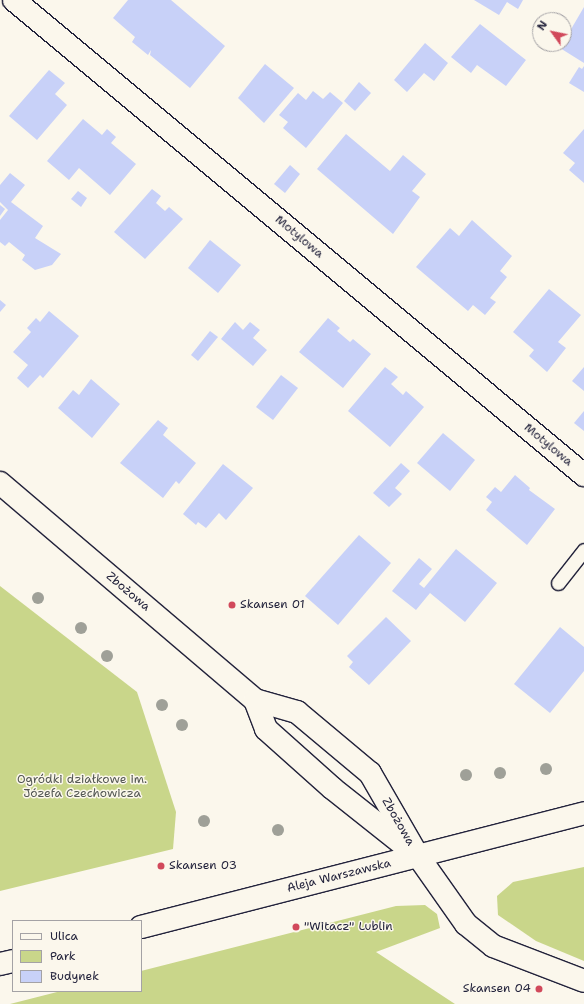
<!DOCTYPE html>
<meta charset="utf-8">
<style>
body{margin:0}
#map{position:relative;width:584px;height:1004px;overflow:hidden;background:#fbf7ec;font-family:"Shantell Sans",sans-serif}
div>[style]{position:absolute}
.green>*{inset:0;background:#c9d68a}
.building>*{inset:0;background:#c8d1f8}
.roads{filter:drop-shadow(1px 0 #22223b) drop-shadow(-1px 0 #22223b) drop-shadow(0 1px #22223b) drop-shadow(0 -1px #22223b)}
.service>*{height:13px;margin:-6.5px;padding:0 6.5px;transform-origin:6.5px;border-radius:6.5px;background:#fbf7ec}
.minor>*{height:22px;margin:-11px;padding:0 11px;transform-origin:11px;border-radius:11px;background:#fbf7ec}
.tertiary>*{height:22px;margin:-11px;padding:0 11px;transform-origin:11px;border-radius:11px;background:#fbf7ec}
.trees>*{width:12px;height:12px;margin:-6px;border-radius:50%;background:#9fa098}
.dots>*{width:11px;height:11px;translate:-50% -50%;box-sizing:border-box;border:2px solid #fbf7ec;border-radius:50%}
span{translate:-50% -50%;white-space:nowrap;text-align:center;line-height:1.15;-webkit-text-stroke:3px #fbf7ec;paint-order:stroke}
.street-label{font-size:12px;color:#22223b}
.poi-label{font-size:12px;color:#22223b}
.left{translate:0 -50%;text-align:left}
.right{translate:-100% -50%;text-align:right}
.park-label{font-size:12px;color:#545853}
.legend{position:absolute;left:12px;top:920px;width:130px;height:72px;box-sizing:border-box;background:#fbf7ec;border:1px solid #a4a2a5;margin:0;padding:5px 7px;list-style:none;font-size:12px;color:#22223b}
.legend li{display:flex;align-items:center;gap:8px;height:20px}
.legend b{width:20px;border:1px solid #a4a2a5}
.north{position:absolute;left:532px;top:12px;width:40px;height:40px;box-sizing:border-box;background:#fbf7ec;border:1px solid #a4a2a5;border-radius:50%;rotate:303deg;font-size:11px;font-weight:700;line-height:16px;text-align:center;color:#22223b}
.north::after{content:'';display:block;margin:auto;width:14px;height:18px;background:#d1495b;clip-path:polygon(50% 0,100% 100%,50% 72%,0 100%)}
</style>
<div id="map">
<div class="green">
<div style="clip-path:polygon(0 586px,137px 692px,176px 812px,173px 849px,0 891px)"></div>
<div style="clip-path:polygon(584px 867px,584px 961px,536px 941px,498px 915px,497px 896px,513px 882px)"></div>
<div style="clip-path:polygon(425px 905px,437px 914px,440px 928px,376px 952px,455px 1004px,10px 1004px,61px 991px,141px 991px,141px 971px,396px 906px)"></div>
</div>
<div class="building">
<div style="clip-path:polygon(128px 0,171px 0,225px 46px,190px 88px,150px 55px,151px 50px,148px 55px,132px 42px,135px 37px,113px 18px)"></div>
<div style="clip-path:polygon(474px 0,523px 0,518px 9px,507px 2px,499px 15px)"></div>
<div style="clip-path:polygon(584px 7px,584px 63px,560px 48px)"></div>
<div style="clip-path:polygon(480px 24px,526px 60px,506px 86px,477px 65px,471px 73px,451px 57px)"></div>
<div style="clip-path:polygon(425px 43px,448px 63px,434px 81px,424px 73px,407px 92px,394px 80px)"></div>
<div style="clip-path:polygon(265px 64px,294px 88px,264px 123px,238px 98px)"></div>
<div style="clip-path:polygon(584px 66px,584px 92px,569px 83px,579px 67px,582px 69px)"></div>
<div style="clip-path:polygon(49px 70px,65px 83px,55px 94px,67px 105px,37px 140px,9px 116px)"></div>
<div style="clip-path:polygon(359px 82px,371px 93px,355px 111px,344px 101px)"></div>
<div style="clip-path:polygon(313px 91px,323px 99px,330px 92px,343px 103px,306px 148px,283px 128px,288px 122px,279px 115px,298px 93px,306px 100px)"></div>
<div style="clip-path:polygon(83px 119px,102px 135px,107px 129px,116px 137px,111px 143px,136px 164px,110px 195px,79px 168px,69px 180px,47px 161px)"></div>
<div style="clip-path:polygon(584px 129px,584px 183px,569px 170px,575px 163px,563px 153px)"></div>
<div style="clip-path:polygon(346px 134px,390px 171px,403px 155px,426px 174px,412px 191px,420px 197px,393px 234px,317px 169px)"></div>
<div style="clip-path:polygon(290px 165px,300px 174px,285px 193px,274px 184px)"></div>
<div style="clip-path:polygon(10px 173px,25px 185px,11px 202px,43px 226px,35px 238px,61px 254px,52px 265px,35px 270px,22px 260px,25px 255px,9px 242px,5px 246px,0 242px,0 220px,8px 210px,0 202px,0 185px)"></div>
<div style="clip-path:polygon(152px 189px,161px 196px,156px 203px,165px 211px,169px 207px,183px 219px,145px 259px,114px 232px)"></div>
<div style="clip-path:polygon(78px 191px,87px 198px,81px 207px,71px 199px)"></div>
<div style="clip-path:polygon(0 205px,5px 209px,0 216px)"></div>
<div style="clip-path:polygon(472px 220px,512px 256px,500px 271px,507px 277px,490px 298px,496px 302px,485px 315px,473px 305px,468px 311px,416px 267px,450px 228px,459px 236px)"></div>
<div style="clip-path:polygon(210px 240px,241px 265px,218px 293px,188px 268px)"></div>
<div style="clip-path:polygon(549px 289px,581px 315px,558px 342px,566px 348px,547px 372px,529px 356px,534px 350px,513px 332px)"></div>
<div style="clip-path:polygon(0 300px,6px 305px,0 312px)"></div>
<div style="clip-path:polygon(49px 311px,79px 336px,43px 378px,40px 375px,28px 388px,17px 378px,28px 365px,13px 352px,31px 332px,27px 328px,36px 318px,40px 322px)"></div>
<div style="clip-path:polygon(328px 318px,340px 328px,337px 331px,350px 342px,353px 339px,371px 354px,343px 388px,299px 352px)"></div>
<div style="clip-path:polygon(235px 322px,243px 330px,250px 322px,260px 330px,253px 338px,267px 350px,253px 366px,221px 339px)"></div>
<div style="clip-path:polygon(210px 331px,218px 337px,198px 361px,191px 355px)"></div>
<div style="clip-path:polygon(385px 367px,398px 377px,391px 384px,403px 395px,406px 391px,424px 407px,390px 447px,348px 411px)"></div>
<div style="clip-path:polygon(584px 367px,584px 391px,572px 381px)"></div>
<div style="clip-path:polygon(281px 375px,298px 388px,273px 420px,256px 407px)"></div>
<div style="clip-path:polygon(91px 379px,120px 404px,92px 438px,58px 408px,73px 390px,79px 395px)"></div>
<div style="clip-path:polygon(584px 411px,584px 431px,574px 423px)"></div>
<div style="clip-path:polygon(158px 420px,168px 428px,163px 435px,196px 463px,179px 484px,176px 481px,163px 498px,120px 463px)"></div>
<div style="clip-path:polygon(443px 433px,475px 460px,450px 491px,417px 463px)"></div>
<div style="clip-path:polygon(401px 463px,410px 471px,395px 488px,402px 494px,389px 507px,373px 493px)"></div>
<div style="clip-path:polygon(223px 464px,253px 488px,226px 520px,219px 513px,206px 528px,198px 522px,196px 525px,183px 514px)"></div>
<div style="clip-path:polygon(515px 475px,530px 488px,529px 490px,555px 509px,527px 545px,486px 510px,492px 502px,486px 497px,495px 487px,501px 492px)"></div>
<div style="clip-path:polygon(359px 535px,391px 563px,338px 625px,305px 596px)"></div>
<div style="clip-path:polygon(456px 549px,497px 583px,465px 622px,430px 593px,416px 610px,392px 591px,419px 558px,432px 569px,419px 584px,424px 588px)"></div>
<div style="clip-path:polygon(386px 617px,411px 641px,369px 685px,349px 667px,353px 662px,347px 656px)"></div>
<div style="clip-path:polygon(560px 627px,584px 647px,584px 671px,550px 713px,514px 684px)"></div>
</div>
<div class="roads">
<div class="service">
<div style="left:558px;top:583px;width:42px;rotate:-51.8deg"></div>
</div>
<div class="minor">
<div style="left:14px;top:0;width:742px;rotate:39.81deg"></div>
<div style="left:418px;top:856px;width:83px;rotate:54.8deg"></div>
<div style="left:466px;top:924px;width:35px;rotate:39deg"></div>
<div style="left:493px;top:946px;width:97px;rotate:21deg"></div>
</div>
<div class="tertiary">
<div style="left:0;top:483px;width:335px;rotate:40.4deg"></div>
<div style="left:255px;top:700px;width:44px;rotate:15.9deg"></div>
<div style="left:297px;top:712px;width:95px;rotate:39.9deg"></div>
<div style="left:370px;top:773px;width:96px;rotate:60deg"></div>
<div style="left:255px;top:700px;width:31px;rotate:69deg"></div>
<div style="left:266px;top:729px;width:89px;rotate:41.8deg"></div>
<div style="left:332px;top:788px;width:98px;rotate:38.4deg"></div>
<div style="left:141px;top:927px;width:457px;rotate:-14.4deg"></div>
<div style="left:0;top:964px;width:13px;rotate:-13deg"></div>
</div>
</div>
<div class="trees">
<div style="left:38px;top:598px"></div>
<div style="left:81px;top:628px"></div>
<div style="left:107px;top:656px"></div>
<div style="left:162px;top:705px"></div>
<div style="left:182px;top:725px"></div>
<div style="left:546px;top:769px"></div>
<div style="left:500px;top:773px"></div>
<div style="left:466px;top:775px"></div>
<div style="left:204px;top:821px"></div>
<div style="left:278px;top:830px"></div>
</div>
<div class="dots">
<div style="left:232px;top:605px;background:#d1495b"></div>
<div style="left:161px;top:866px;background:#d1495b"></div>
<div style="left:296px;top:927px;background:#d1495b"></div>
<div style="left:539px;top:989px;background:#d1495b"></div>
</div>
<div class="street-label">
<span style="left:299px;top:237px;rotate:40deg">Motylowa</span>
<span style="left:548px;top:445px;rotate:40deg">Motylowa</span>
<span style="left:128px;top:592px;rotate:40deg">Zbożowa</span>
<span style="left:398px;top:822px;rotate:60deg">Zbożowa</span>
<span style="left:339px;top:876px;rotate:-14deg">Aleja Warszawska</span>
</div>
<div class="poi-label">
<span class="left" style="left:240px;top:605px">Skansen 01</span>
<span class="left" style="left:169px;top:866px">Skansen 03</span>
<span class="left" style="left:304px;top:927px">"Witacz" Lublin</span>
<span class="right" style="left:531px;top:989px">Skansen 04</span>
</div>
<div class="park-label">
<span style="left:82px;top:787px">Ogródki działkowe im.<br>Józefa Czechowicza</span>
</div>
<ul class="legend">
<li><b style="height:5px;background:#fbf7ec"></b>Ulica</li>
<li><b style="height:11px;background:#c9d68a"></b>Park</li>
<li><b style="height:11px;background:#c8d1f8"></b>Budynek</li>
</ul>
<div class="north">N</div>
</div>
